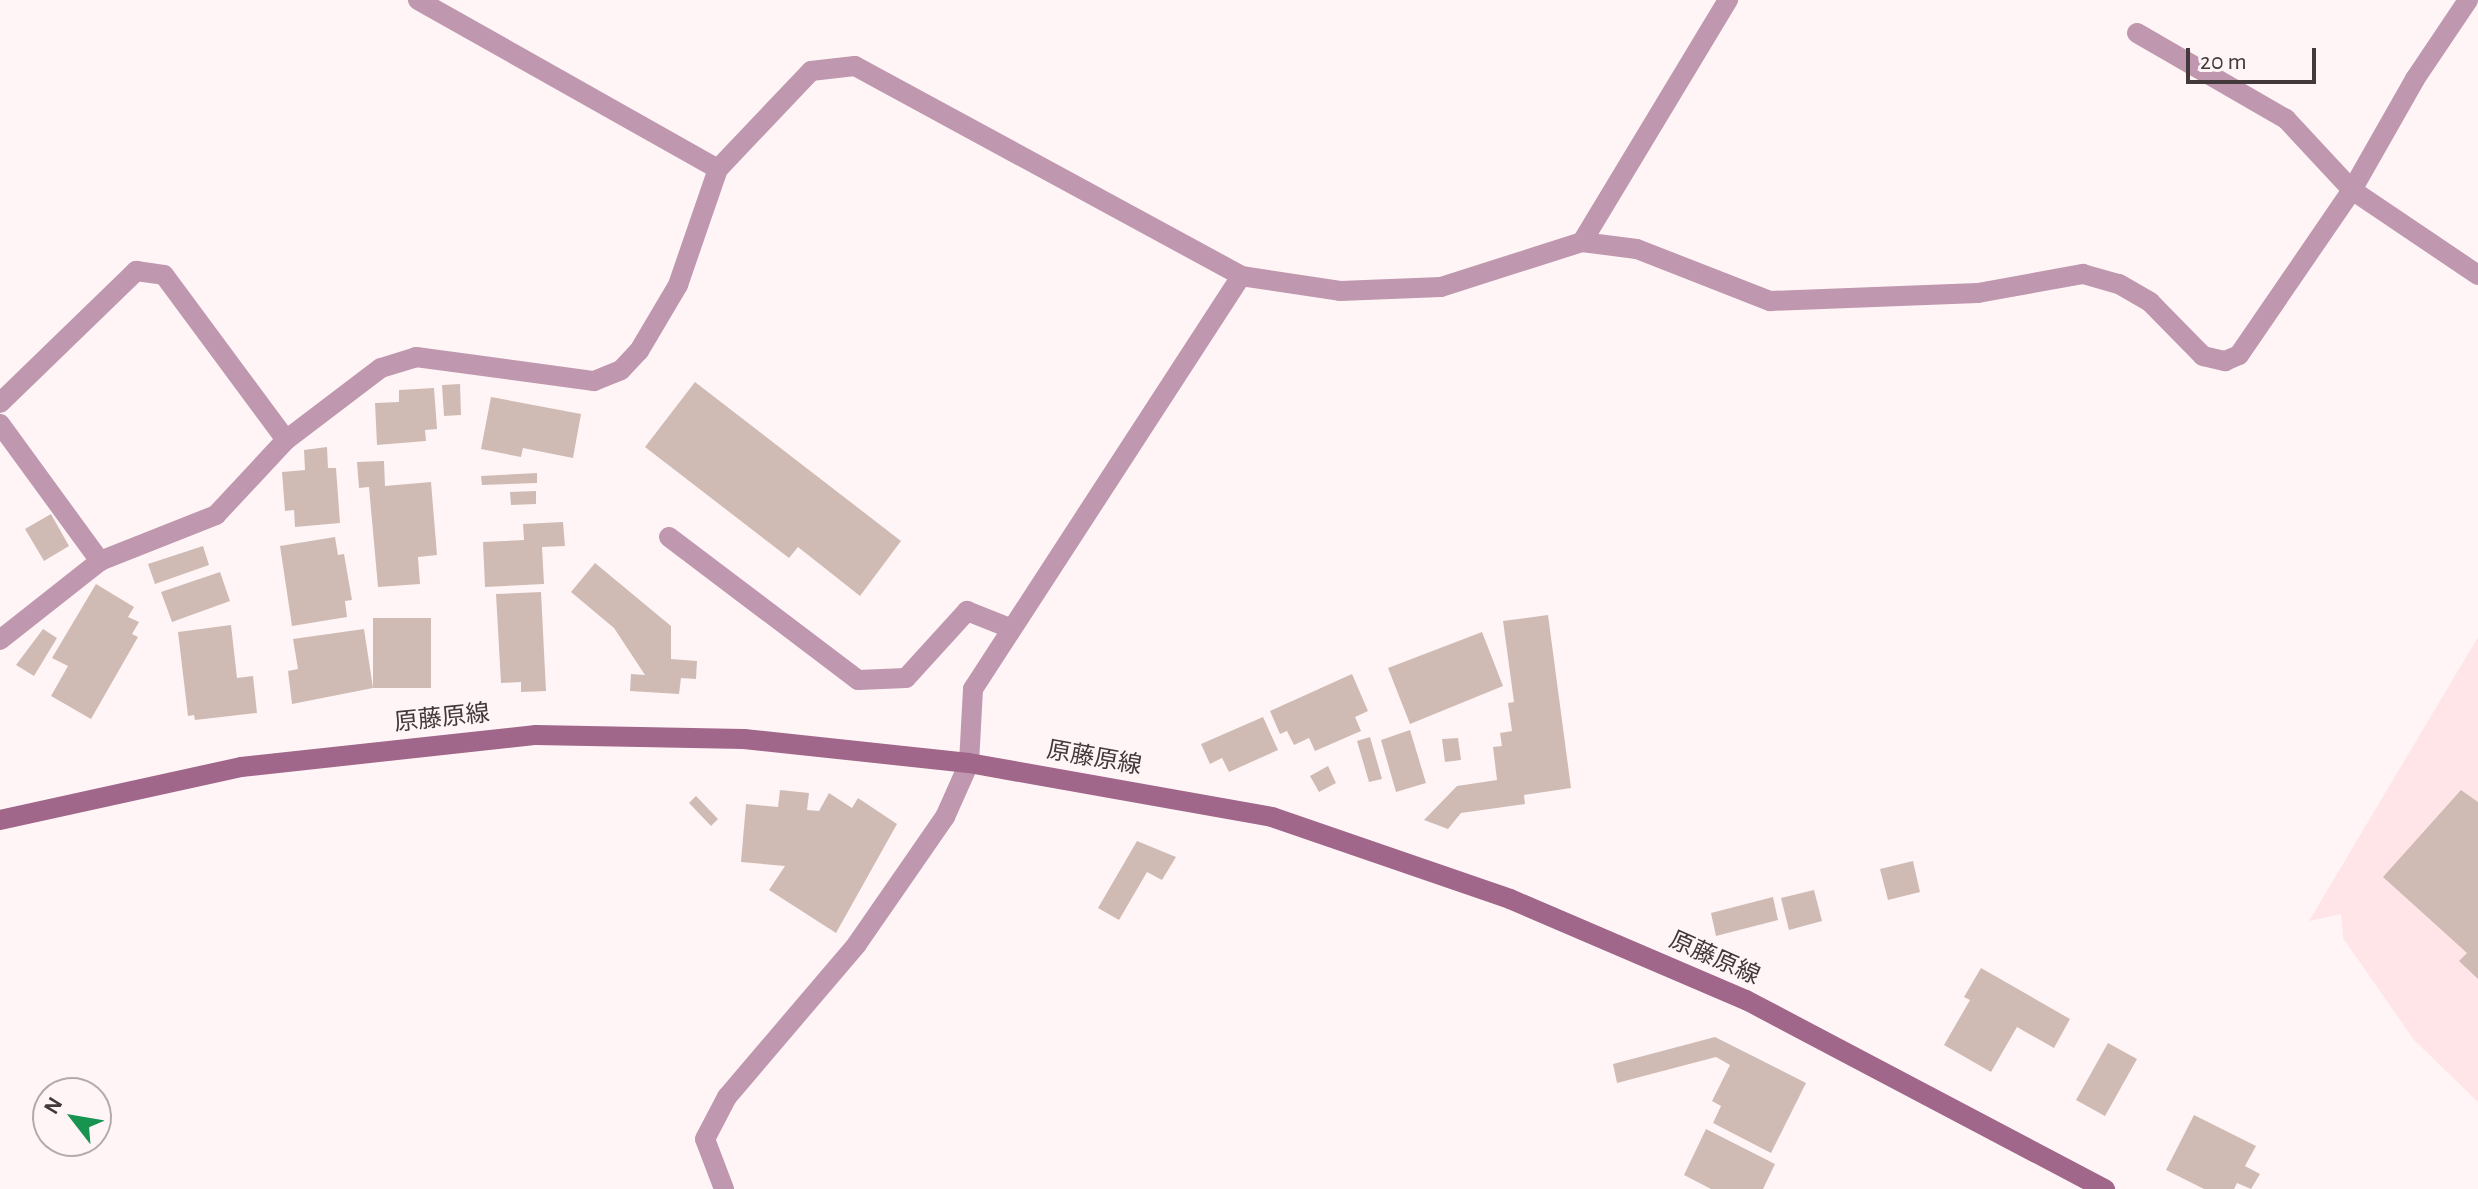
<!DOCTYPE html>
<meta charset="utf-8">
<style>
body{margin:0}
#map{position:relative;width:2478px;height:1189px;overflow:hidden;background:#fff5f6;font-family:"Alegreya Sans","Noto Sans JP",sans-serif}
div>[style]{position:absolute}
.built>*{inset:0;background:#ffe5e7}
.building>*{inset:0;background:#d0bbb4}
.service>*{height:20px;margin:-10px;padding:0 10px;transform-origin:10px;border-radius:10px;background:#bf97ae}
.minor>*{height:20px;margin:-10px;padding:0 10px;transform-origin:10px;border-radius:10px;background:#bf97ae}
.secondary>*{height:20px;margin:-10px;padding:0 10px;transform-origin:10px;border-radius:10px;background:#a0678a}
span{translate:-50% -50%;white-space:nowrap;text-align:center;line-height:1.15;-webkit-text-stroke:6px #fff5f6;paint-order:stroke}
.street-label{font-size:24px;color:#43393a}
.north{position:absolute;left:32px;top:1077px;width:80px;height:80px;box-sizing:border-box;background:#fff5f6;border:2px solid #b4aaab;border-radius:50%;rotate:301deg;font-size:22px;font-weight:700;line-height:32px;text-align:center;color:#43393a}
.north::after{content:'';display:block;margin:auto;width:28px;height:36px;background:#189350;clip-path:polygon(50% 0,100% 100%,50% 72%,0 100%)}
.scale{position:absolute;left:2186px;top:48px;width:130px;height:36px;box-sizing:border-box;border:4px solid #43393a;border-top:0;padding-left:10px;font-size:24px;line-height:28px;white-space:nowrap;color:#43393a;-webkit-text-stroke:6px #fff5f6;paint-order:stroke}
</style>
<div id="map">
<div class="built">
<div style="clip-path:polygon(2478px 637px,2478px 1102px,2414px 1040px,2343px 938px,2341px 914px,2309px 921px)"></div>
</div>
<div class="building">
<div style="clip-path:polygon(695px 382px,901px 541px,860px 596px,798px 547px,789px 558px,645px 447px)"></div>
<div style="clip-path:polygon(460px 384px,461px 415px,444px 416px,442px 385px)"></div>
<div style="clip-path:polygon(434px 388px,437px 429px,425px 430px,426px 441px,377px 445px,375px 403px,399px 402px,399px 390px)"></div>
<div style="clip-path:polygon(491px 397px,581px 414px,573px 458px,523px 448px,521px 457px,481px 449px)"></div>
<div style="clip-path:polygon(327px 447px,328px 468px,336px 468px,340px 523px,295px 527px,294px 510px,285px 511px,282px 472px,305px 470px,304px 450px)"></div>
<div style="clip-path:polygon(384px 461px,385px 486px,431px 482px,437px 555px,418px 557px,420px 584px,378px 587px,369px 487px,359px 488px,357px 462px)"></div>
<div style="clip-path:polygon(537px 473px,537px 483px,482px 485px,481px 476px)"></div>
<div style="clip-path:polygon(536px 491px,536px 504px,511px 505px,510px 492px)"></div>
<div style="clip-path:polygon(51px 514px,69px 546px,44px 561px,25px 529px)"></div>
<div style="clip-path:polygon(563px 522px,565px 546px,542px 547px,544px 584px,485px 587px,483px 542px,524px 540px,523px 524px)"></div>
<div style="clip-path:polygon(335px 537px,338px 555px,344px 554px,352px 600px,345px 601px,347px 617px,292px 626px,280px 546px)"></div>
<div style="clip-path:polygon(203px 546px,209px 565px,155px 584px,148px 564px)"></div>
<div style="clip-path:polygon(595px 563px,671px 626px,671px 659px,697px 661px,696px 679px,681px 678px,679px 694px,630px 691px,631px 674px,645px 675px,614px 628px,571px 592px)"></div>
<div style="clip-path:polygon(220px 572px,230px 601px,172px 622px,161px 592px)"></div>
<div style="clip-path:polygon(96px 584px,134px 607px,128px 617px,139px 622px,132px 634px,138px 637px,91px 719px,51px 696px,68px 666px,52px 658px)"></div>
<div style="clip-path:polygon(541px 592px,546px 691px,521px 692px,521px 682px,501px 683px,496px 594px)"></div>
<div style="clip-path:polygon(1548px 615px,1571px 788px,1524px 795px,1525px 804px,1461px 813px,1448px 829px,1424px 820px,1457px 786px,1497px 780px,1493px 747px,1502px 746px,1500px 733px,1512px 731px,1508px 703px,1514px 702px,1503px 621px)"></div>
<div style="clip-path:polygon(373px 618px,431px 618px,431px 688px,373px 688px)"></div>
<div style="clip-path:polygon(231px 625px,237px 678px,253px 676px,257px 713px,195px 720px,194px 715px,188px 716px,178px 632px)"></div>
<div style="clip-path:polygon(43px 629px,57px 638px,34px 676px,16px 665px)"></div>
<div style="clip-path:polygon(364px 629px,373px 688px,292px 704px,288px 671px,298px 669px,293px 639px)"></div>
<div style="clip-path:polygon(1482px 632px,1503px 686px,1410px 724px,1388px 668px)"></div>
<div style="clip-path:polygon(1352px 674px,1368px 711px,1355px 717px,1361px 731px,1315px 751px,1309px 738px,1294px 745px,1287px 731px,1280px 734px,1270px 711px)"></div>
<div style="clip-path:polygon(1263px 717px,1278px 750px,1229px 772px,1222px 758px,1210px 764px,1201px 744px)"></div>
<div style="clip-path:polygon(1410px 730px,1426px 783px,1396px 792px,1381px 740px)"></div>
<div style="clip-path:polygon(1370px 737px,1382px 779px,1369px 782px,1357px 741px)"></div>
<div style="clip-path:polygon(1458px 738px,1461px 760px,1445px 762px,1442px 739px)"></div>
<div style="clip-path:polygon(1328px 766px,1336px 783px,1319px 792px,1310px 776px)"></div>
<div style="clip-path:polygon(780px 790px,809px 793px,807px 810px,819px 811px,829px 793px,852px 808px,858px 798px,897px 824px,836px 933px,769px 890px,785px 866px,741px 862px,746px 804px,778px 807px)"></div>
<div style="clip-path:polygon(2461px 790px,2478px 802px,2478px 979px,2459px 961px,2467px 953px,2383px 877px)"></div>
<div style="clip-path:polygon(696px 796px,718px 819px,711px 826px,689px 803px)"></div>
<div style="clip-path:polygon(1137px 841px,1176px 857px,1162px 880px,1147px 872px,1119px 920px,1098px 908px)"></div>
<div style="clip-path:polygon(1913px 861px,1920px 892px,1888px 900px,1880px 869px)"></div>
<div style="clip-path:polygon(1814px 890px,1822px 921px,1789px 930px,1781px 898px)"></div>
<div style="clip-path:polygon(1773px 897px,1778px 920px,1716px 936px,1711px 913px)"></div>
<div style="clip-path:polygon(1981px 968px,2070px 1019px,2054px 1048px,2017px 1027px,1991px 1072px,1944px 1045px,1970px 1000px,1964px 997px)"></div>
<div style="clip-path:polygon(1715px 1037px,1806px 1083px,1771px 1153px,1713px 1123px,1721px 1106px,1712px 1101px,1730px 1065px,1716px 1057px,1617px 1083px,1613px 1064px)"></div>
<div style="clip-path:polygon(2108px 1043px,2137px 1059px,2105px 1116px,2076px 1100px)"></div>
<div style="clip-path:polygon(2194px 1115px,2256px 1146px,2245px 1166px,2260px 1174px,2251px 1189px,2237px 1183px,2234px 1189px,2204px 1189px,2166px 1170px)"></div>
<div style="clip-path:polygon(1706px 1129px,1775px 1164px,1763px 1189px,1711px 1189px,1684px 1175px)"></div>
</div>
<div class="service">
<div style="left:669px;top:537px;width:237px;rotate:37.1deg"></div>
<div style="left:858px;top:680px;width:48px;rotate:-2.4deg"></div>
<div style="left:906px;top:678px;width:91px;rotate:-47.7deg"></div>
<div style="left:967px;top:611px;width:48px;rotate:21.8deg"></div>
</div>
<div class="minor">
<div style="left:418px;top:0;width:344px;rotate:29.4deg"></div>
<div style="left:718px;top:169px;width:135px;rotate:-46.5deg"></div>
<div style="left:811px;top:71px;width:44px;rotate:-6.5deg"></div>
<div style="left:855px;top:66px;width:439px;rotate:28.5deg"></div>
<div style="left:1241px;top:276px;width:100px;rotate:8.6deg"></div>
<div style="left:1340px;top:291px;width:101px;rotate:-2.3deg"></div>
<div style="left:1441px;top:287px;width:148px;rotate:-17.7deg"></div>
<div style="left:1582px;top:242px;width:55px;rotate:7.3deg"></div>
<div style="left:1637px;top:249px;width:143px;rotate:21.4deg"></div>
<div style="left:1770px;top:301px;width:208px;rotate:-2.2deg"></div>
<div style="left:1978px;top:293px;width:107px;rotate:-10.3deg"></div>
<div style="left:2083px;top:274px;width:37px;rotate:16deg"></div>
<div style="left:2119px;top:284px;width:36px;rotate:30deg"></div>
<div style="left:2150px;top:302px;width:76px;rotate:45.5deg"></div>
<div style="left:2203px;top:356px;width:23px;rotate:13deg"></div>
<div style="left:2225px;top:361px;width:15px;rotate:-23deg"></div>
<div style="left:2239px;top:355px;width:200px;rotate:-55.6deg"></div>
<div style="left:2352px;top:190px;width:128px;rotate:-60.4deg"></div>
<div style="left:2415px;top:79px;width:95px;rotate:-56.1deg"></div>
<div style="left:2137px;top:33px;width:172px;rotate:30deg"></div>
<div style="left:2286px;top:119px;width:97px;rotate:47.1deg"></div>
<div style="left:2352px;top:190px;width:152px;rotate:34deg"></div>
<div style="left:1582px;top:242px;width:283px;rotate:-58.9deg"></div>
<div style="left:0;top:403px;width:190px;rotate:-44.1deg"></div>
<div style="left:136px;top:271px;width:28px;rotate:8deg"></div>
<div style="left:164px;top:275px;width:205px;rotate:53.5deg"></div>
<div style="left:0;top:424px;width:170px;rotate:53.9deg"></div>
<div style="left:0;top:640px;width:127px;rotate:-38.3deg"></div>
<div style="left:100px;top:561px;width:125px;rotate:-21.6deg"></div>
<div style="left:216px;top:515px;width:103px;rotate:-47deg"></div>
<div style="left:286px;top:440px;width:119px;rotate:-37.2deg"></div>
<div style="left:381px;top:368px;width:37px;rotate:-17deg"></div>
<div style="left:416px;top:357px;width:180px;rotate:7.7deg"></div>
<div style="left:594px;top:381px;width:29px;rotate:-22deg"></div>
<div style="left:621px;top:370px;width:26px;rotate:-47deg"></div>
<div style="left:639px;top:351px;width:77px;rotate:-59.4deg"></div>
<div style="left:678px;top:285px;width:123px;rotate:-71deg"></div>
<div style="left:724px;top:1189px;width:53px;rotate:-110.8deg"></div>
<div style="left:705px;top:1139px;width:47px;rotate:-62.4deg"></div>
<div style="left:727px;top:1097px;width:201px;rotate:-49.6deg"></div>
<div style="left:857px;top:944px;width:155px;rotate:-55.3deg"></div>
<div style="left:945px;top:817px;width:59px;rotate:-66deg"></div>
<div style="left:969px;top:763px;width:74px;rotate:-86.9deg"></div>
<div style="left:973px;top:689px;width:492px;rotate:-57deg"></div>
</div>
<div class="secondary">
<div style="left:0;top:820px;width:247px;rotate:-12.4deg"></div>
<div style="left:241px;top:767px;width:297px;rotate:-6.2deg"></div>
<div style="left:536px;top:735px;width:208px;rotate:1.1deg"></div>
<div style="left:744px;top:739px;width:226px;rotate:6.1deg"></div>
<div style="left:969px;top:763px;width:308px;rotate:10.1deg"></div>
<div style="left:1272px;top:817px;width:252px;rotate:19deg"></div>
<div style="left:1510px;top:899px;width:257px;rotate:23.2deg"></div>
<div style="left:1746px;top:1000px;width:406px;rotate:27.8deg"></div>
</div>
<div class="street-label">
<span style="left:442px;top:719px;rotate:-6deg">原藤原線</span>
<span style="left:1094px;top:759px;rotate:10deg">原藤原線</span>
<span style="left:1714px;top:959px;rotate:24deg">原藤原線</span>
</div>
<div class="north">N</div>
<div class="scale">20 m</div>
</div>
